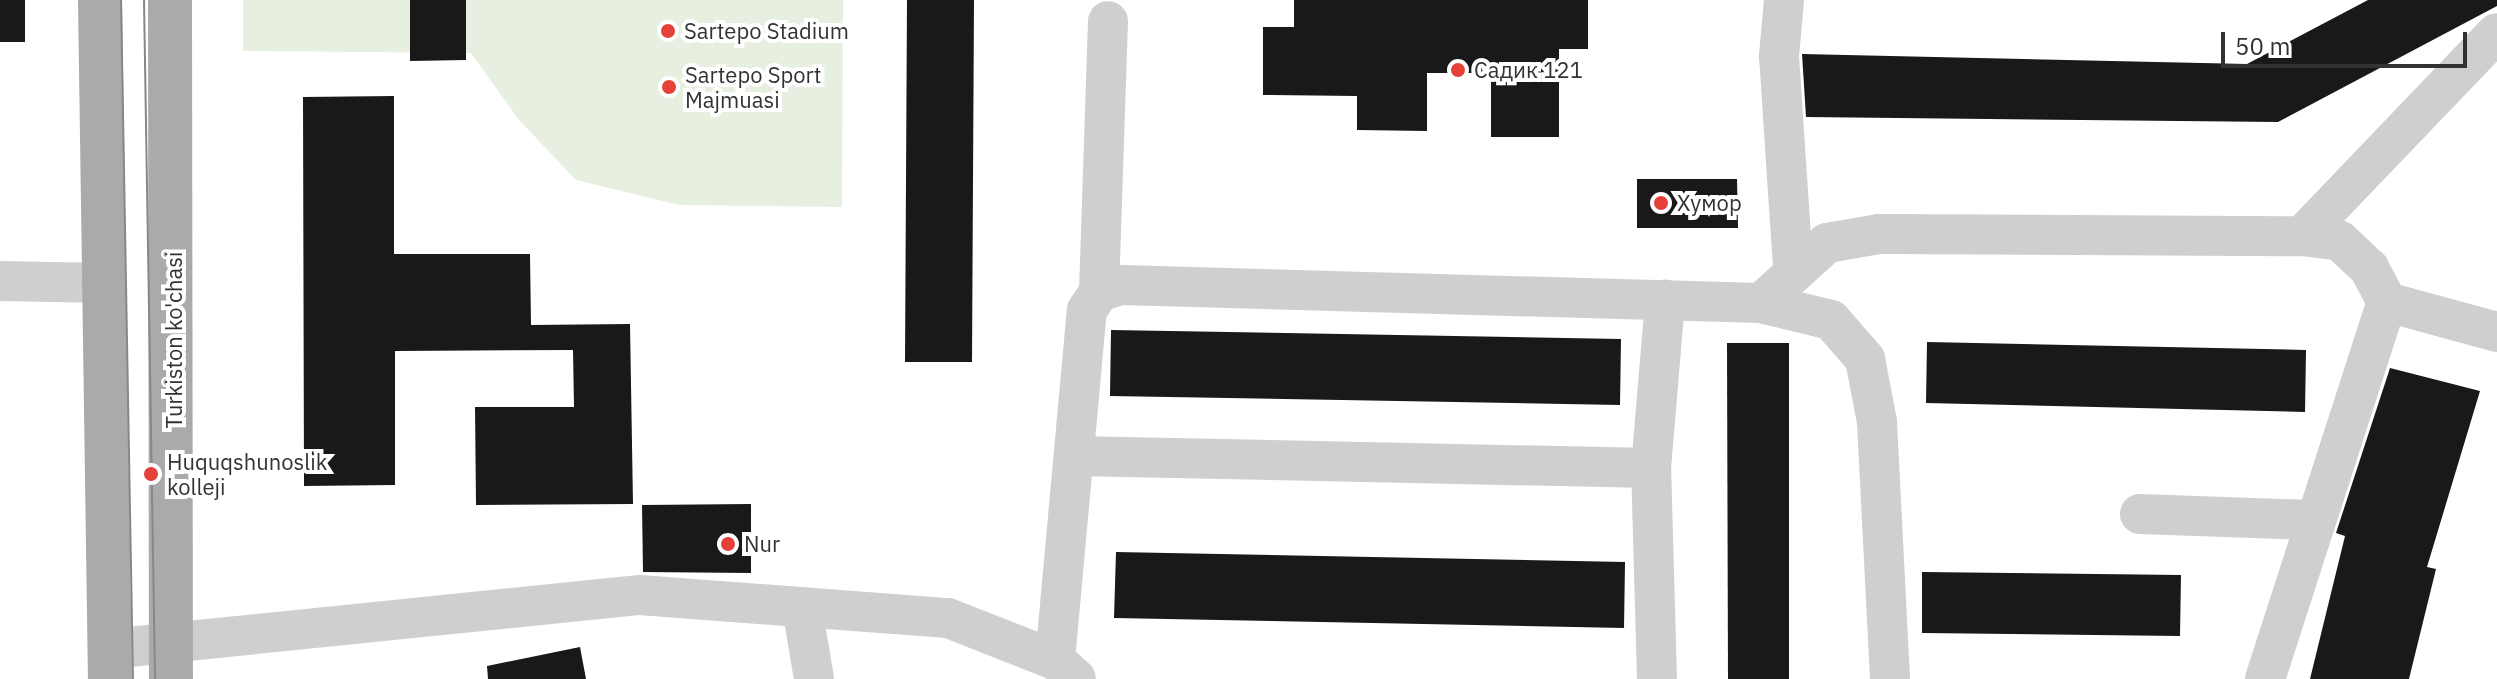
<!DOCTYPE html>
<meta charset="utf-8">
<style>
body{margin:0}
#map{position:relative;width:2497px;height:679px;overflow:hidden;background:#fff;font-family:"IBM Plex Sans",sans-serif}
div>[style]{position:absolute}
.green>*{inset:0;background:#e7efe1}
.building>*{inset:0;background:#191919}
.minor>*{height:40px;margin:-20px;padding:0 20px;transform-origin:20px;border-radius:20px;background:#cfcfcf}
.major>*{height:44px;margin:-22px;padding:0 22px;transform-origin:22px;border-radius:22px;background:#aaa}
.tram>*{height:2px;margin:-1px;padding:0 1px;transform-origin:1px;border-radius:1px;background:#878787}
.dots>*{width:22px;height:22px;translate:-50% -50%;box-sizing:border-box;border:4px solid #fff;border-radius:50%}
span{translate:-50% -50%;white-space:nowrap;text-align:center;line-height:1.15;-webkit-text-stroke:8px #fff;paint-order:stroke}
.poi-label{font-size:22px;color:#323232}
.left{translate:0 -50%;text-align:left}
.street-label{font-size:22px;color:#323232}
.scale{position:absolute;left:2221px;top:32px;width:246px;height:36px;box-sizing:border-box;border:4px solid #323232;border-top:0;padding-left:10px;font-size:24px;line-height:28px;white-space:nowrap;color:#323232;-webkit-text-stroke:6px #fff;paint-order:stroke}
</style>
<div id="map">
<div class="green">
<div style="clip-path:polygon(243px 0,843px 0,842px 207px,679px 205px,576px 180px,519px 120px,471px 53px,243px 51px)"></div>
</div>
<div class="building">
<div style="clip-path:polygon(0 0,25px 0,25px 42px,0 42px)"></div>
<div style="clip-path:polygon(410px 0,466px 0,466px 60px,410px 61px)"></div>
<div style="clip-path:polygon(907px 0,974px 0,972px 362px,905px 362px)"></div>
<div style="clip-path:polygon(1294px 0,1588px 0,1588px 49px,1559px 49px,1559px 137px,1491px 137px,1491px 73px,1427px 73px,1427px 131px,1357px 130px,1357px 96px,1263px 95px,1263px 27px,1294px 27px)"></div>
<div style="clip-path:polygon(2368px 0,2497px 0,2497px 6px,2278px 122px,1806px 117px,1802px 54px,2247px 64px)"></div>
<div style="clip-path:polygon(394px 96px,394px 254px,530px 254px,531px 325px,630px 324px,633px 504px,476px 505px,475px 407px,574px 407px,573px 350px,395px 351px,395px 485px,304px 486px,303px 97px)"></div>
<div style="clip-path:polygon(1637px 179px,1737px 179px,1738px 228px,1637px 228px)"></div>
<div style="clip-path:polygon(1111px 330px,1621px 339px,1620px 405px,1110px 396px)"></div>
<div style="clip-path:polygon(1927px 342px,2306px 350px,2305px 412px,1926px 403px)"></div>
<div style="clip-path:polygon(1727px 343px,1789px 343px,1789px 679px,1728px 679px)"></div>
<div style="clip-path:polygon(2390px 368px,2480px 391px,2427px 567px,2436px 569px,2409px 679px,2310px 679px,2345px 536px,2336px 533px)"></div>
<div style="clip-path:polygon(751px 504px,751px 573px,643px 572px,642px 505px)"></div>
<div style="clip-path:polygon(1116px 552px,1625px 562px,1624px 628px,1114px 618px)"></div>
<div style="clip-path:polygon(1922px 572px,2181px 575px,2180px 636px,1922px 633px)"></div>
<div style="clip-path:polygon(580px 647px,586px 679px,488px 679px,487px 666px)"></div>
</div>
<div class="minor">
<div style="left:1784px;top:0;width:56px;rotate:95.1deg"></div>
<div style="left:1779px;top:56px;width:212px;rotate:86.2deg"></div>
<div style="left:2302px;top:236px;width:281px;rotate:-46.2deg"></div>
<div style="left:0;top:281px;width:104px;rotate:1.1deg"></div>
<div style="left:1099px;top:292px;width:271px;rotate:-88.1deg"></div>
<div style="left:1761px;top:303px;width:72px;rotate:13.7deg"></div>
<div style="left:1831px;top:320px;width:52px;rotate:48.9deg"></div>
<div style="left:1865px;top:359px;width:64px;rotate:79.2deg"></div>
<div style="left:1877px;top:422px;width:257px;rotate:87.1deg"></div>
<div style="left:1074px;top:456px;width:577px;rotate:1.19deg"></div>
<div style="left:2140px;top:514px;width:176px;rotate:2deg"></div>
<div style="left:802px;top:607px;width:73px;rotate:80.5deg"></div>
<div style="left:109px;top:649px;width:534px;rotate:-5.81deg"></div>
<div style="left:640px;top:595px;width:309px;rotate:4.3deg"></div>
<div style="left:948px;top:618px;width:115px;rotate:21.4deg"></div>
<div style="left:1055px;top:660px;width:28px;rotate:42deg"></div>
<div style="left:1055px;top:660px;width:351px;rotate:-84.8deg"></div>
<div style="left:1087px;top:310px;width:22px;rotate:-56deg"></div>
<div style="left:1099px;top:292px;width:23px;rotate:-18deg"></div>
<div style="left:1121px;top:285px;width:640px;rotate:1.61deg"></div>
<div style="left:1761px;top:303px;width:89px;rotate:-42.3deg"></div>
<div style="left:1827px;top:243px;width:53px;rotate:-9.8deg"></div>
<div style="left:1879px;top:234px;width:423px;rotate:0.3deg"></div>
<div style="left:2302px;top:236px;width:38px;rotate:7deg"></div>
<div style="left:2340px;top:241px;width:40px;rotate:43deg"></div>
<div style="left:2369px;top:268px;width:38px;rotate:62deg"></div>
<div style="left:2387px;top:302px;width:114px;rotate:15.3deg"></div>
<div style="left:1657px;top:679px;width:211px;rotate:-91.6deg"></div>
<div style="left:1651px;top:468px;width:169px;rotate:-85.2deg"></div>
<div style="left:2265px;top:679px;width:396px;rotate:-72.1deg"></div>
</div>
<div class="major">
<div style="left:100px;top:0;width:679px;rotate:89.16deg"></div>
<div style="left:170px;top:0;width:679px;rotate:89.92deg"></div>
</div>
<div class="tram">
<div style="left:121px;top:0;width:679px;rotate:88.99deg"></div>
<div style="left:144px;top:0;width:679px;rotate:89.07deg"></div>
</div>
<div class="dots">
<div style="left:668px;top:31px;background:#e54139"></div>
<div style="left:1458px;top:70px;background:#e54139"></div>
<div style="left:669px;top:87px;background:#e54139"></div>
<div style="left:1661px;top:203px;background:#e54139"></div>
<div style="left:151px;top:474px;background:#e54139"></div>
<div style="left:728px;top:544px;background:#e54139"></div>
</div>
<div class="poi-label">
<span class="left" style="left:684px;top:31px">Sartepo Stadium</span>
<span class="left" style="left:1474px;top:70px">Садик 121</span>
<span class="left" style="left:685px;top:87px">Sartepo Sport<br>Majmuasi</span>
<span class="left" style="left:1677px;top:203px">Хумор</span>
<span class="left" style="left:167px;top:474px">Huquqshunoslik<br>kolleji</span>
<span class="left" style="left:744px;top:544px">Nur</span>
</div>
<div class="street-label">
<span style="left:174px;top:340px;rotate:-90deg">Turkiston ko'chasi</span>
</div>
<div class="scale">50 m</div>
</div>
